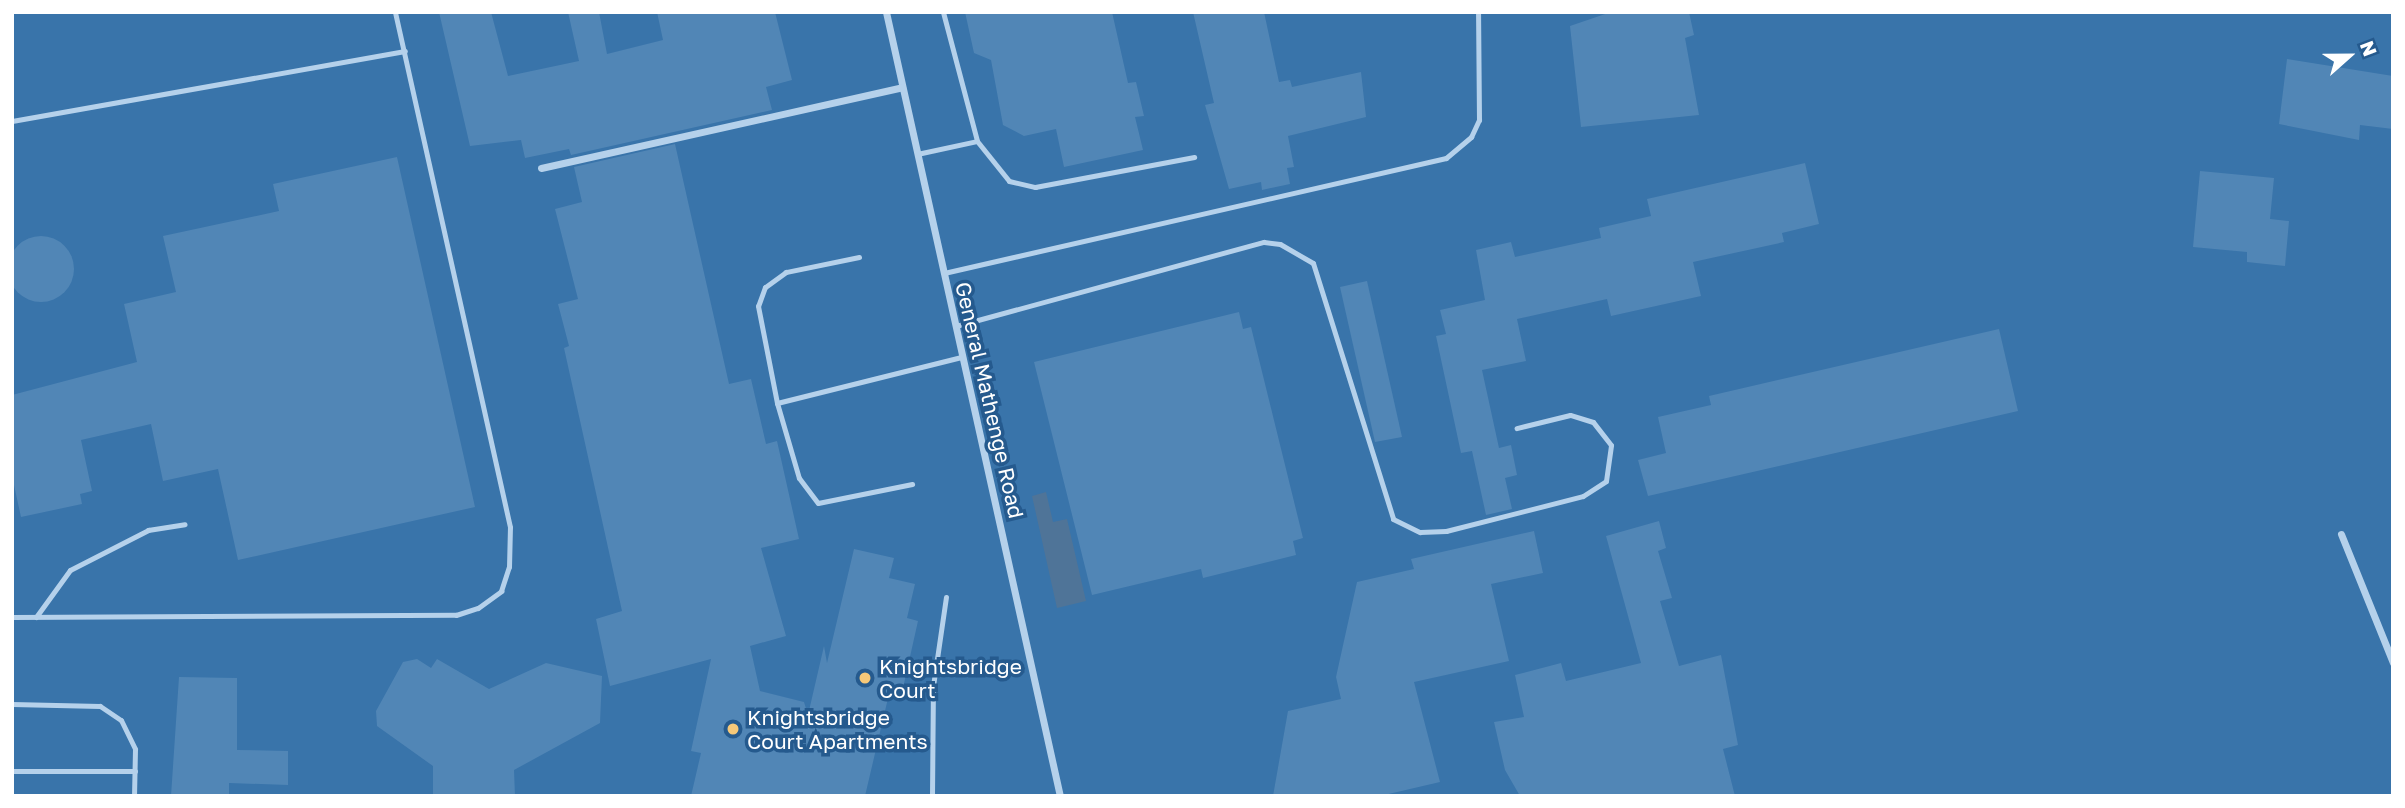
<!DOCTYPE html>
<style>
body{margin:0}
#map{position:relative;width:2405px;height:808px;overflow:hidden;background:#255a8e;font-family:"Golos Text",sans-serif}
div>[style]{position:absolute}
.green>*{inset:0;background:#3974aa}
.water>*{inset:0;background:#4f7498}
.building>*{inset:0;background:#5186b6}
.round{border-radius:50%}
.lane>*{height:5px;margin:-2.5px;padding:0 2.5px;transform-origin:2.5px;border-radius:2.5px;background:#b5d1eb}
.street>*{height:7px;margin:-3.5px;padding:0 3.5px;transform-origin:3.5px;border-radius:3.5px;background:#b5d1eb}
.dots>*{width:19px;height:19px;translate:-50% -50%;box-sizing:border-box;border:4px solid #255a8e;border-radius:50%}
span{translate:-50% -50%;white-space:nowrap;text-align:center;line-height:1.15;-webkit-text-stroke:7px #255a8e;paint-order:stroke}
.street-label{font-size:21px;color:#fff}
.poi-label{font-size:21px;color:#fff}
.left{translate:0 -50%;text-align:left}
.frame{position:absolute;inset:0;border:14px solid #fff;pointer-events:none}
.north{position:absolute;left:2314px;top:21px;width:70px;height:70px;-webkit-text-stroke:5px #255a8e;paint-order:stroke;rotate:69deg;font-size:19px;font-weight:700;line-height:28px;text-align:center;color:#fff}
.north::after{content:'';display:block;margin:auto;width:24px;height:32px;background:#fff;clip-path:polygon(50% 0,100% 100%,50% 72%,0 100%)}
</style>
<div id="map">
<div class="green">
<div style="clip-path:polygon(12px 12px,2393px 12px,2393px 796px,12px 796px)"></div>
</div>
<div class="water">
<div style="clip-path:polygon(1046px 492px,1053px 522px,1067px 519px,1086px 601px,1057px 608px,1032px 496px)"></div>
</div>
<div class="building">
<div style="clip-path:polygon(439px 12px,491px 12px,508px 76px,579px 61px,568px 12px,599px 12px,607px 54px,663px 40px,657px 12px,775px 12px,792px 80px,766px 87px,772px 110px,571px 155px,569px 149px,525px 158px,521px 140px,470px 146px)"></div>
<div style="clip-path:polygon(965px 12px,1112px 12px,1128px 83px,1136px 82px,1144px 116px,1135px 117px,1143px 150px,1064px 167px,1056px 129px,1024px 136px,1003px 125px,991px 60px,974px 53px)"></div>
<div style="clip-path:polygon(1193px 12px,1264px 12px,1279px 82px,1290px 80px,1292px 87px,1361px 72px,1366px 117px,1288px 136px,1294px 167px,1287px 168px,1290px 184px,1262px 190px,1261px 182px,1229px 189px,1205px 105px,1214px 103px)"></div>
<div style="clip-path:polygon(1611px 12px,1689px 12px,1694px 35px,1685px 38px,1699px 115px,1581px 127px,1570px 26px)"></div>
<div style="clip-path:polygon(2287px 59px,2393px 76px,2393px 129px,2360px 125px,2359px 140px,2279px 124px)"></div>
<div style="clip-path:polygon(675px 144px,729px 384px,751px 379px,766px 444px,777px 441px,799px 539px,761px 548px,786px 636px,750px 646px,760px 691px,804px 702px,808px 715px,824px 646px,827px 663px,854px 549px,894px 558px,889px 578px,915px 584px,907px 618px,918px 621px,901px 697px,889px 694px,865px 796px,691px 796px,701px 753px,691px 751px,711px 659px,610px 686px,596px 619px,622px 611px,564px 348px,569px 346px,558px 304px,578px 299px,555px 209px,582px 202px,574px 167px)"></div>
<div style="clip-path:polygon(397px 157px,475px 507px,238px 560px,218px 469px,163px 481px,151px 424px,81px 440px,92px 491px,80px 494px,82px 504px,21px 517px,12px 476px,12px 395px,137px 362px,124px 304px,176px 292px,163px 236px,279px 211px,273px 184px)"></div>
<div style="clip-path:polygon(1805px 163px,1819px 224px,1782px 233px,1784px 242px,1693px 262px,1701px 296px,1611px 316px,1607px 299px,1517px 319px,1526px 361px,1482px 370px,1499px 448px,1511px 445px,1517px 475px,1505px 478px,1512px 509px,1486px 515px,1472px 451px,1461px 453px,1436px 336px,1446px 334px,1440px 310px,1485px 300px,1476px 250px,1511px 242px,1515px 257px,1601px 238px,1599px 228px,1651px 216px,1647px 199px)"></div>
<div style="clip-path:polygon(2200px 171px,2274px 178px,2270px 219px,2289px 221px,2285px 266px,2247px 262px,2247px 252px,2193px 247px)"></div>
<div class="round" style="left:8px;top:236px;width:66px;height:66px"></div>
<div style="clip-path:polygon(1367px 281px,1402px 437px,1375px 442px,1340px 287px)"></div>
<div style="clip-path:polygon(1239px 312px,1243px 329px,1251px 327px,1303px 538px,1293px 541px,1296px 555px,1203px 578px,1201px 569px,1092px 595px,1034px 362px)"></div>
<div style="clip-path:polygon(1999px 329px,2018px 411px,1648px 496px,1638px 460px,1666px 453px,1658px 417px,1711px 405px,1709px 396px)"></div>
<div style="clip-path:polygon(1659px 521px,1666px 548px,1658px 551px,1672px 598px,1660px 601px,1679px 666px,1721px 655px,1738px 745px,1723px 749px,1735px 796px,1520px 796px,1505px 770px,1494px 722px,1524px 717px,1515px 675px,1561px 663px,1566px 681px,1641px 663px,1606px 536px)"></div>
<div style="clip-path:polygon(1534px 531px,1543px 573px,1491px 584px,1509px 661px,1414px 682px,1440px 782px,1380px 796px,1273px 796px,1288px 711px,1341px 699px,1336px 677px,1357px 582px,1414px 569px,1411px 559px)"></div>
<div style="clip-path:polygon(417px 659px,431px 668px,437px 659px,489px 689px,546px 663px,602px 676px,600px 723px,514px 770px,515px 796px,433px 796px,433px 766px,377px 726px,376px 711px,403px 662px)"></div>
<div style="clip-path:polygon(179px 677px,237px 678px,237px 750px,288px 751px,288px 785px,229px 783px,229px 796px,171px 796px)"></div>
</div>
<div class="lane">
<div style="left:943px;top:12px;width:133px;rotate:75.2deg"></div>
<div style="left:977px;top:141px;width:51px;rotate:51.3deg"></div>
<div style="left:1009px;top:181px;width:27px;rotate:13deg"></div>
<div style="left:1035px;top:187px;width:162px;rotate:-10.7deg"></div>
<div style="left:12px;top:121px;width:399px;rotate:-10.1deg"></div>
<div style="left:917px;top:154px;width:61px;rotate:-12.2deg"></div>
<div style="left:859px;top:257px;width:75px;rotate:168.4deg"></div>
<div style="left:786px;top:272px;width:26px;rotate:144deg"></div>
<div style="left:765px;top:287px;width:20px;rotate:110deg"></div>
<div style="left:758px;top:306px;width:99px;rotate:78.9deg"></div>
<div style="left:777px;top:403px;width:78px;rotate:73.7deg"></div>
<div style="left:799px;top:478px;width:31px;rotate:53deg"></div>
<div style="left:818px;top:503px;width:96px;rotate:-11.4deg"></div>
<div style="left:944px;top:273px;width:515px;rotate:-12.9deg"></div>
<div style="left:1446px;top:158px;width:33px;rotate:-40deg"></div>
<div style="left:1471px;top:137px;width:19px;rotate:-65deg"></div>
<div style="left:1479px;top:120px;width:108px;rotate:-90.5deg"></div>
<div style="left:956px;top:326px;width:319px;rotate:-15.3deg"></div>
<div style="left:1264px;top:242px;width:16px;rotate:7deg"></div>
<div style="left:1280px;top:244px;width:38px;rotate:30deg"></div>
<div style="left:1313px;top:263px;width:268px;rotate:72.6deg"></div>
<div style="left:1393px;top:519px;width:30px;rotate:26deg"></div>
<div style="left:1420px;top:532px;width:26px;rotate:-2deg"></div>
<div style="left:1446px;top:531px;width:141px;rotate:-14.3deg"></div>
<div style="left:1583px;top:496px;width:27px;rotate:-33deg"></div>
<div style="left:1606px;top:481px;width:36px;rotate:-82deg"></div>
<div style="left:1611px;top:445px;width:29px;rotate:-128deg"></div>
<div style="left:1593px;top:422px;width:24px;rotate:-163deg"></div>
<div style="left:1570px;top:415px;width:55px;rotate:166.2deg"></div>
<div style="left:777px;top:403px;width:191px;rotate:-14deg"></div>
<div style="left:12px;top:617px;width:444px;rotate:-0.3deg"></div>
<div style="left:456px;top:615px;width:23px;rotate:-18deg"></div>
<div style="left:478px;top:608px;width:29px;rotate:-36deg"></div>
<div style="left:501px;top:591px;width:25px;rotate:-72deg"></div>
<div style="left:509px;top:567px;width:40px;rotate:-88.6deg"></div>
<div style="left:510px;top:527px;width:528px;rotate:-102.59deg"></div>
<div style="left:36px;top:617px;width:58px;rotate:-54.1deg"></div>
<div style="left:70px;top:570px;width:88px;rotate:-27.1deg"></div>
<div style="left:148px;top:530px;width:37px;rotate:-9deg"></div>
<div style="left:12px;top:704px;width:88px;rotate:1.3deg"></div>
<div style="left:100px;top:706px;width:25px;rotate:34deg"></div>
<div style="left:121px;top:720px;width:32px;rotate:64deg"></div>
<div style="left:135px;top:749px;width:47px;rotate:91.2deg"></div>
<div style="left:12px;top:771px;width:123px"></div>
<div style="left:932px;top:796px;width:110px;rotate:-89.5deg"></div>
<div style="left:933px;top:686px;width:90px;rotate:-81.7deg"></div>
</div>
<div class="street">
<div style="left:886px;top:12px;width:803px;rotate:77.49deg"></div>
<div style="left:541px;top:168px;width:370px;rotate:-12.6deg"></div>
<div style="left:2341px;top:534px;width:139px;rotate:68deg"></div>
</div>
<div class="dots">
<div style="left:865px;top:678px;background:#f5c879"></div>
<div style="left:733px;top:729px;background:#f5c879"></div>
</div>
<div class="street-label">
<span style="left:990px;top:400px;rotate:77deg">General Mathenge Road</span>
</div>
<div class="poi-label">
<span class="left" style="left:879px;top:678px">Knightsbridge<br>Court</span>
<span class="left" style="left:747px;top:729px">Knightsbridge<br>Court Apartments</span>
</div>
<div class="frame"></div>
<div class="north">N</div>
</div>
